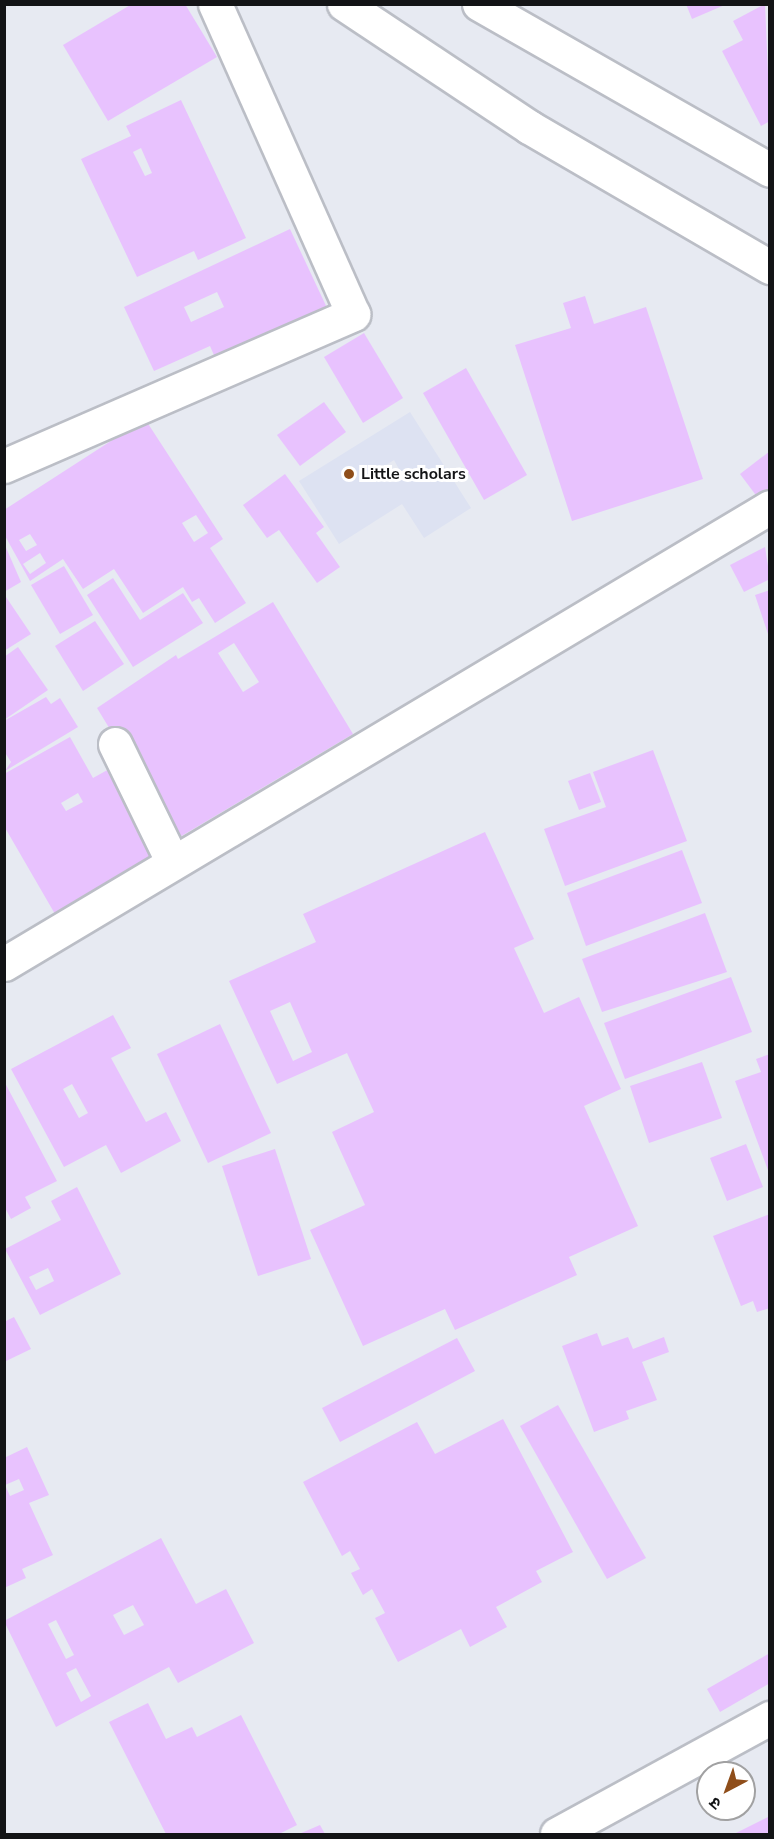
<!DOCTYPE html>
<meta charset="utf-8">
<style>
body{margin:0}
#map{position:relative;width:774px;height:1839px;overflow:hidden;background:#e7eaf2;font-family:"Nunito Sans","Noto Sans Devanagari",sans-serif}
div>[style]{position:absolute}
.built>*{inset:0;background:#dde2f2}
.building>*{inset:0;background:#e8c2fe}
.roads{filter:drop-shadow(2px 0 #bbbec6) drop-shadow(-2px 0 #bbbec6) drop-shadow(0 2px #bbbec6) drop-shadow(0 -2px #bbbec6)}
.street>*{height:33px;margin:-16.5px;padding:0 16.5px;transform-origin:16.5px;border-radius:16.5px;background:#fff}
.secondary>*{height:33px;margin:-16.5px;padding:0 16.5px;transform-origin:16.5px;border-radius:16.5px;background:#fff}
.dots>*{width:16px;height:16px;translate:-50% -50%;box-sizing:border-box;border:3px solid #fff;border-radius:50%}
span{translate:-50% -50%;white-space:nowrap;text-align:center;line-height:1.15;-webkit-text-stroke:6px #fff;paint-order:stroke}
.poi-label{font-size:16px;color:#131416;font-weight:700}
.left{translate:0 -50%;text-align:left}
.frame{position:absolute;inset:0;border:6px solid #131416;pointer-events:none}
.north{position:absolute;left:696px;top:1761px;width:60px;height:60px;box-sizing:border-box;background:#fff;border:2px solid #a1a1a2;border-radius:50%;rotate:221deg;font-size:16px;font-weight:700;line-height:24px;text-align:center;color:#131416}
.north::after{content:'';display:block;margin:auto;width:21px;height:27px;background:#8f4e1a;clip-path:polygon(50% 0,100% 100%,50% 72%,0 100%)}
</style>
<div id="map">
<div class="built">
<div style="clip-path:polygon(evenodd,410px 412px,471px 508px,424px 538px,402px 504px,339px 544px,299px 481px,410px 412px,394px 460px,400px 471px,390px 478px,383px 467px,394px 460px)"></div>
</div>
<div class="building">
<div style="clip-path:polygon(132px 4px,185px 4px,217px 57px,108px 121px,63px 45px)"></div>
<div style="clip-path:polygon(686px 4px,727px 4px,692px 19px)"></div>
<div style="clip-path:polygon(765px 4px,770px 121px,761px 126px,722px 51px,743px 40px,733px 21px)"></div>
<div style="clip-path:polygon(evenodd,181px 100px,246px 238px,198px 260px,194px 251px,137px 277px,81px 159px,131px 136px,126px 126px,181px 100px,141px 148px,152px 173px,145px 176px,133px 152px,141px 148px)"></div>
<div style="clip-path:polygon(evenodd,290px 229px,328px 310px,217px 362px,210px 346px,154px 371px,124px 307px,290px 229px,217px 292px,224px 307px,191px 322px,184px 307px,217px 292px)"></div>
<div style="clip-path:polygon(585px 296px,594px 324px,646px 307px,703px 479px,572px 521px,515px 345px,571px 328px,563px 303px)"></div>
<div style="clip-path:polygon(364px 333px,403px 398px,363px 423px,324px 357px)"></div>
<div style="clip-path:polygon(466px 368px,527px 475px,484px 500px,423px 393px)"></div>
<div style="clip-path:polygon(324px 402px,346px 432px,300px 466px,277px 435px)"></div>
<div style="clip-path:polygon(evenodd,145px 419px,223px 539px,210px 548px,246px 603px,215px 623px,199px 598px,192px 602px,183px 587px,143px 613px,114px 569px,83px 589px,63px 559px,30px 581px,4px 534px,4px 510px,145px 419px,196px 515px,208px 533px,194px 542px,182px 523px,196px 515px,145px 419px,30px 534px,37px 545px,26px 551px,19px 540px,30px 534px,145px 419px,40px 553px,46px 563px,30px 574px,23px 564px,40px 553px)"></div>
<div style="clip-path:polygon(770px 451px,770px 489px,758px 498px,740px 474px)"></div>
<div style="clip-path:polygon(285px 474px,324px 527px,316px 533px,340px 567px,317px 583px,279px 530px,267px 538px,243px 505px)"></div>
<div style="clip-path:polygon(4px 543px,21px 582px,4px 592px)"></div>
<div style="clip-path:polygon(765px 547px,770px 579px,744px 592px,730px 565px)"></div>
<div style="clip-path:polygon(64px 566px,93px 615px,60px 634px,31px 585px)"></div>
<div style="clip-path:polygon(113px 578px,140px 620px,183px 593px,203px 623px,133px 667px,87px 595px)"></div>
<div style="clip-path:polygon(770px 590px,770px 637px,769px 637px,755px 595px)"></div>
<div style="clip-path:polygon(4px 594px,31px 634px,4px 651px)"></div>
<div style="clip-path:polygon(evenodd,273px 602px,353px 734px,168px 844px,155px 803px,97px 708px,176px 655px,178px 659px,273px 602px,234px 643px,259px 682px,243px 692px,218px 653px,234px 643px)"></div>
<div style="clip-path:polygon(95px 621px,124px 664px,83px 691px,55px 646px)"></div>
<div style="clip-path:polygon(18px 647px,48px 690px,4px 720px,4px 657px)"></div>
<div style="clip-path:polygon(46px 697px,51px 704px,60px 698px,78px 727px,5px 771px,11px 762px,4px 751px,4px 721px)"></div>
<div style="clip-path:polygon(evenodd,70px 737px,93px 778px,111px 768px,160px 854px,55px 914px,4px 826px,4px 774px,70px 737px,78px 793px,83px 802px,66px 811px,61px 803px,78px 793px)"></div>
<div style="clip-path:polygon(653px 750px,687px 841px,565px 886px,544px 829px,606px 807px,593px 772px)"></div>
<div style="clip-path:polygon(590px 773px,601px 802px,579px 810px,568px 781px)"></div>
<div style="clip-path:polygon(evenodd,485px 832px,534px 939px,514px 948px,544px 1013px,579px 997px,621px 1089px,584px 1106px,638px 1226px,569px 1257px,577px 1275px,455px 1330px,445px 1309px,363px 1346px,310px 1230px,365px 1205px,332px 1132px,374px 1112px,347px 1053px,277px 1084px,229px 981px,316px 942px,303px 914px,485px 832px,290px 1002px,312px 1052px,293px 1061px,270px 1011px,290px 1002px)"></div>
<div style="clip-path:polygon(682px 850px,702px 903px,586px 946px,567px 893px)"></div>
<div style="clip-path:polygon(705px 913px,727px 972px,602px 1012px,582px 959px)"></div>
<div style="clip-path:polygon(731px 977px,752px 1032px,625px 1079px,604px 1023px)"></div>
<div style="clip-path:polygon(evenodd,113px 1015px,131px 1048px,111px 1058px,146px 1122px,166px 1112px,181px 1141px,121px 1173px,106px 1145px,64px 1167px,11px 1069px,113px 1015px,72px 1084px,88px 1113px,79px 1118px,63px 1089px,72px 1084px)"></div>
<div style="clip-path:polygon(220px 1024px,271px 1133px,208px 1163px,157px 1054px)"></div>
<div style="clip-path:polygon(770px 1054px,770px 1173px,769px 1173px,735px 1081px,761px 1072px,756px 1059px)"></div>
<div style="clip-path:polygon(702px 1062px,722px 1118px,649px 1143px,630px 1086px)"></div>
<div style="clip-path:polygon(4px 1081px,57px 1181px,25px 1197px,31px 1208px,11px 1219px,4px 1206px)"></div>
<div style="clip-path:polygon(746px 1144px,763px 1187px,727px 1201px,710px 1158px)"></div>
<div style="clip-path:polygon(275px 1149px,311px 1259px,258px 1276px,222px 1166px)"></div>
<div style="clip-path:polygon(evenodd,77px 1187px,121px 1274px,40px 1315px,5px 1249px,61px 1220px,51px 1201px,77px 1187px,48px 1268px,54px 1281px,36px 1290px,29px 1277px,48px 1268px)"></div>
<div style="clip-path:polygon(770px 1214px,770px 1308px,757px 1312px,753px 1301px,741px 1306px,713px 1236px)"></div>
<div style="clip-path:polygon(14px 1317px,31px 1349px,4px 1362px,4px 1322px)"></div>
<div style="clip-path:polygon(597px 1333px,602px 1346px,628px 1337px,633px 1349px,664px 1337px,669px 1352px,642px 1362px,657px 1400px,626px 1411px,629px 1419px,594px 1432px,562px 1346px)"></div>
<div style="clip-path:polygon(457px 1338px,475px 1371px,340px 1442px,322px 1408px)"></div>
<div style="clip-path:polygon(558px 1405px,646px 1558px,607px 1579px,520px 1426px)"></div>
<div style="clip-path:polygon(503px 1419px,573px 1552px,536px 1571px,542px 1582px,496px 1607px,507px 1627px,470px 1647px,461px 1629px,398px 1662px,375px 1618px,385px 1613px,372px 1589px,363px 1595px,351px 1573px,360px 1569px,350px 1551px,342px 1556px,303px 1482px,417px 1422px,435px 1454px)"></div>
<div style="clip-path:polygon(evenodd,27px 1447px,49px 1495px,29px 1503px,53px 1555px,22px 1569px,26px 1578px,4px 1588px,4px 1458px,27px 1447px,19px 1479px,24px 1490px,10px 1496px,5px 1485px,19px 1479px)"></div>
<div style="clip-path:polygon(evenodd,161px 1538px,196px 1604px,226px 1589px,254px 1643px,178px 1683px,169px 1667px,56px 1727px,4px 1621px,161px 1538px,133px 1605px,144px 1625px,124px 1635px,113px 1615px,133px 1605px,161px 1538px,56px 1620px,74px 1655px,66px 1659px,48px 1624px,56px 1620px,161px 1538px,76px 1668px,91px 1696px,81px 1702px,66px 1673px,76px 1668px)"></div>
<div style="clip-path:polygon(770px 1653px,770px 1683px,720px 1712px,707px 1689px)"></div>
<div style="clip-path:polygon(148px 1703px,166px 1739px,192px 1727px,197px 1737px,241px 1715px,297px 1825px,279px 1834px,166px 1834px,109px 1722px)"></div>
<div style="clip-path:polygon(770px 1816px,770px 1834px,734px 1834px)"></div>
<div style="clip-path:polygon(320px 1825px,325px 1834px,299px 1834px)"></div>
</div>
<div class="roads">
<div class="street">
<div style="left:4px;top:466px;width:381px;rotate:-23.5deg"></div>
<div style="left:353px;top:314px;width:339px;rotate:-114deg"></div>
<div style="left:115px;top:744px;width:132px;rotate:64deg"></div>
<div style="left:557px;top:1834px;width:243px;rotate:-28.6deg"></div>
</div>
<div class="secondary">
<div style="left:344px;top:4px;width:222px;rotate:33.6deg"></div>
<div style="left:529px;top:127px;width:279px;rotate:30.2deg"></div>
<div style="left:479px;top:4px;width:335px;rotate:29.7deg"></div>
<div style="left:4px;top:964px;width:892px;rotate:-30.82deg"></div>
</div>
</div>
<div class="dots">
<div style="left:349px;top:474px;background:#8f4e1a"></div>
</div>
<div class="poi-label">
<span class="left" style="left:361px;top:474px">Little scholars</span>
</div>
<div class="frame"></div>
<div class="north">उ</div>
</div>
